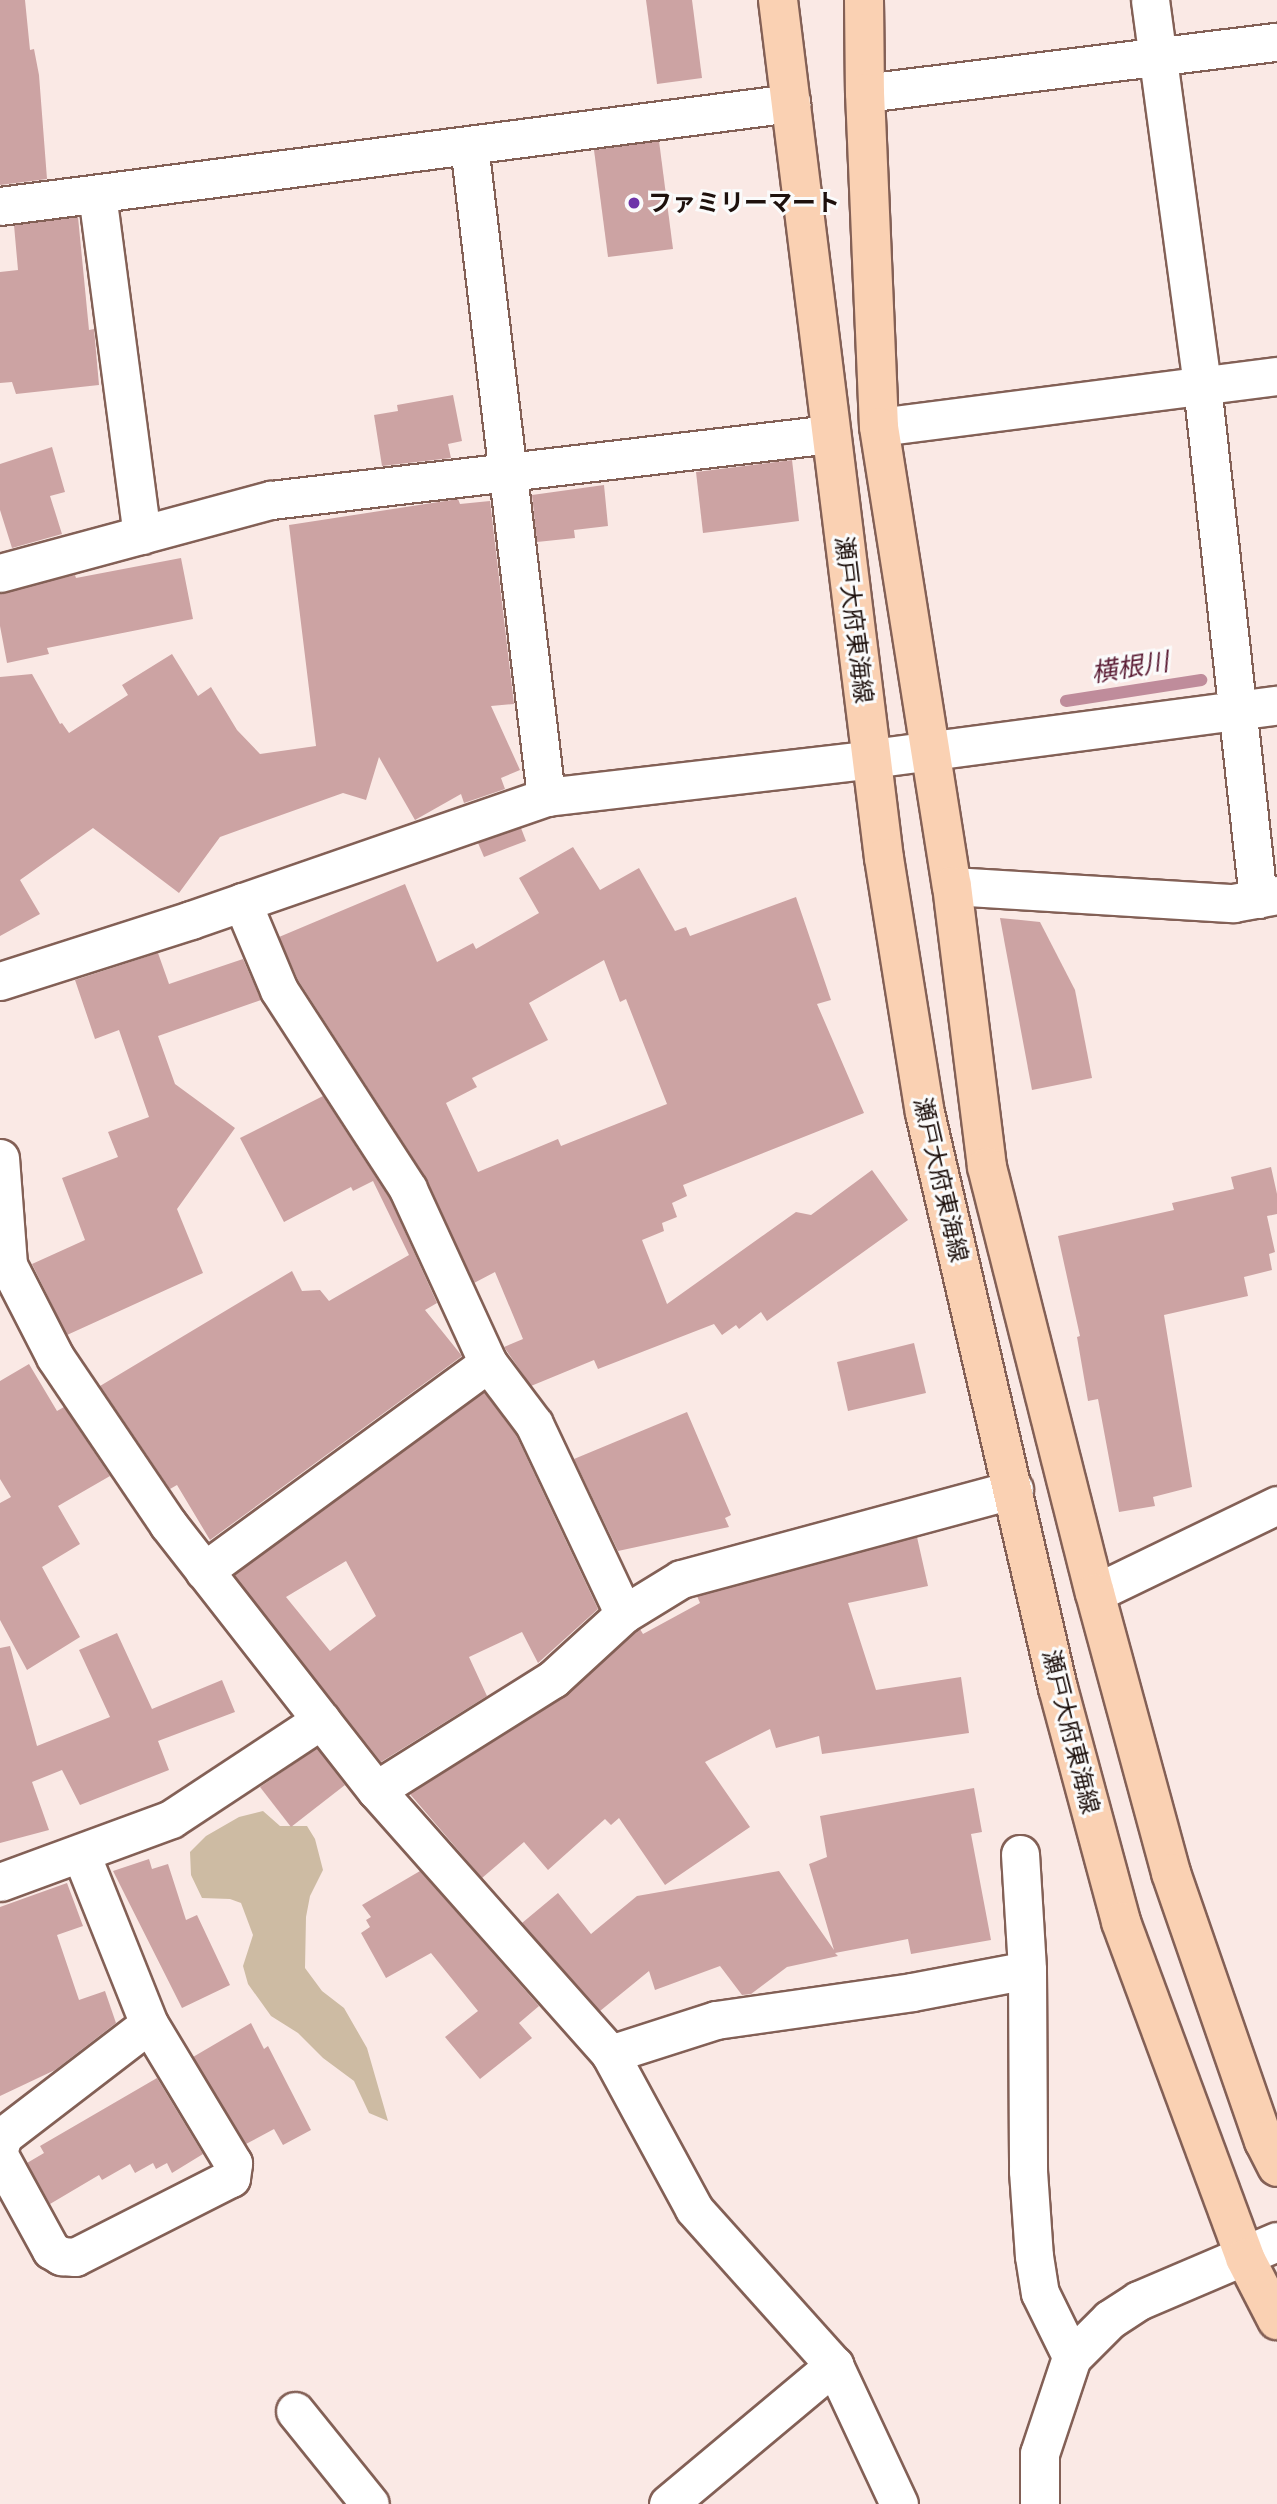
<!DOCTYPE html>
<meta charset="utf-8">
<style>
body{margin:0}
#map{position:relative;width:1277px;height:2504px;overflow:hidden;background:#fae9e5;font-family:Poppins,"Noto Sans JP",sans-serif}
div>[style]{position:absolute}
.green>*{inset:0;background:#cdbba3}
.stream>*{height:12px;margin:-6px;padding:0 6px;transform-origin:6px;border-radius:6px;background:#bf8c9b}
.building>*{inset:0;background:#cca3a3}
.roads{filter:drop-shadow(2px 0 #836056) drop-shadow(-2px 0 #836056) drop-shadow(0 2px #836056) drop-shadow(0 -2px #836056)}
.minor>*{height:37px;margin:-18.5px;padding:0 18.5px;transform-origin:18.5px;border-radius:18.5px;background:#fff}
.tertiary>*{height:38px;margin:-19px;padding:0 19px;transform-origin:19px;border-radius:19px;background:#fff}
.primary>*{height:38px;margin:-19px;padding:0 19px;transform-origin:19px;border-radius:19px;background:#fad1b3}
.dots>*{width:19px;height:19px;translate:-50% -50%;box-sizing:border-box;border:4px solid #fbfbfb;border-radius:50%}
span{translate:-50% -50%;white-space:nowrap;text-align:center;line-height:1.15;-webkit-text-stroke:6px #fbfbfb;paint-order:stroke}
.poi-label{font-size:24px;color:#1e110d;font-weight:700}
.left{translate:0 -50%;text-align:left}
.street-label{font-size:24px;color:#1e110d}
.water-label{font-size:26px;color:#5c1e36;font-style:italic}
</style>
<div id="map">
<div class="green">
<div style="clip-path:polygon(263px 1811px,280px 1826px,307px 1826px,315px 1839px,323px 1870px,310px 1896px,306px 1917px,305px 1968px,322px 1991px,344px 2008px,367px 2048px,388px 2121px,369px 2113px,354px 2081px,323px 2058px,298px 2033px,271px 2016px,248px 1984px,243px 1966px,253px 1935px,241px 1903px,230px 1899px,202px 1898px,191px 1875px,190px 1852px,206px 1836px,239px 1817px)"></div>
</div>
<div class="stream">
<div style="left:1066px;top:701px;width:137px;rotate:-8.8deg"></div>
</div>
<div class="building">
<div style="clip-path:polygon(0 0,25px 0,30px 50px,34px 49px,39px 75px,47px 179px,0 185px)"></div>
<div style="clip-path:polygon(646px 0,692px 0,702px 78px,657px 84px)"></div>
<div style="clip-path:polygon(659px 141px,673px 249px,608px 257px,594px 150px)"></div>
<div style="clip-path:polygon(78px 217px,89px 330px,94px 329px,99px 385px,16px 394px,12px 382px,0 383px,0 272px,18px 270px,14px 225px)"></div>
<div style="clip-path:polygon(453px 395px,462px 441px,448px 444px,451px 458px,382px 466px,374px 415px,398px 411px,397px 405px)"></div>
<div style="clip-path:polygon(52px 447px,65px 492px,50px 496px,62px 534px,12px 548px,0 510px,0 464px)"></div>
<div style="clip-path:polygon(792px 460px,799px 521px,703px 533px,696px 472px)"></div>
<div style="clip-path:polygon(604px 485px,608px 526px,574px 530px,575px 538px,537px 542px,532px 495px)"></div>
<div style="clip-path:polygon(458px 499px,460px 504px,490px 501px,514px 704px,491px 706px,520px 770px,501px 778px,505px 789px,464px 803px,461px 794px,415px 820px,379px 757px,366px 800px,343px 793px,220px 837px,179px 893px,93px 828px,20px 880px,40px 914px,0 936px,0 677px,32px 674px,60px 724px,62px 723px,69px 733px,128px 695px,122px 685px,172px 654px,198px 696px,211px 687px,237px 730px,260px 754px,316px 746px,289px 525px)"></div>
<div style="clip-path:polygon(181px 558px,193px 619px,47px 648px,49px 654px,7px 663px,0 626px,0 593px,75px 575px,76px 578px)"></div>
<div style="clip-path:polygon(521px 828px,526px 841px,484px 857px,478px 843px)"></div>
<div style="clip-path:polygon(evenodd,573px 847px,600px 890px,639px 868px,675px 931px,686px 927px,690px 936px,796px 897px,831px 1000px,817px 1004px,864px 1113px,683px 1185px,687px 1196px,672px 1203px,677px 1217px,662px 1223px,664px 1231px,642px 1240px,667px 1304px,796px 1212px,811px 1215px,872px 1170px,908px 1220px,767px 1321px,761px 1312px,739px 1329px,736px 1325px,722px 1335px,714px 1324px,598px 1369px,594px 1360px,531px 1386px,504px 1347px,523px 1339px,495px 1272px,474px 1283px,426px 1178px,298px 980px,279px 937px,405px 884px,437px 962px,473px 943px,476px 949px,539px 913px,519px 878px,573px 847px,604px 960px,620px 1002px,626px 999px,667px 1104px,561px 1146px,558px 1139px,478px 1172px,446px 1103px,477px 1087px,472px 1078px,548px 1040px,529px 1003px,604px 960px)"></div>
<div style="clip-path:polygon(1000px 918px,1040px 922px,1075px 990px,1092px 1078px,1032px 1090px)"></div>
<div style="clip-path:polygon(158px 953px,169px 984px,243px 959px,261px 1000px,158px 1036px,175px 1084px,235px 1128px,177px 1209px,203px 1273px,67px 1335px,32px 1264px,85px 1240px,62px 1178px,118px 1157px,108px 1132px,149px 1117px,119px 1030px,95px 1039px,75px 980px)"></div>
<div style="clip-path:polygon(323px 1096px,390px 1199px,437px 1303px,425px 1310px,462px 1356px,210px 1540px,177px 1485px,170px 1489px,100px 1386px,292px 1271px,302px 1291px,320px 1290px,329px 1301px,409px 1255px,373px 1181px,353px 1191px,351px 1187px,284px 1222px,240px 1138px)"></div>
<div style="clip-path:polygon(1271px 1167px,1277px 1194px,1277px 1214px,1267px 1216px,1275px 1252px,1269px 1254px,1272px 1270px,1244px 1277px,1248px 1296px,1164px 1315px,1192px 1487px,1153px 1497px,1155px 1506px,1119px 1512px,1098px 1399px,1088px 1401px,1077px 1337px,1080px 1336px,1058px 1236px,1174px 1210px,1172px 1203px,1234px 1189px,1231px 1177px)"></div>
<div style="clip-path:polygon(914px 1343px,926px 1393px,848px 1411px,837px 1362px)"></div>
<div style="clip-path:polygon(29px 1364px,57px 1411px,64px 1407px,110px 1476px,58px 1506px,80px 1544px,42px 1567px,80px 1637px,27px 1670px,0 1620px,0 1503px,11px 1497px,0 1479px,0 1381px)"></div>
<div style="clip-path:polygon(evenodd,484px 1392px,516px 1435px,598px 1609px,538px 1663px,522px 1632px,469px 1657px,487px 1696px,381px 1762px,234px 1575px,484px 1392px,346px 1561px,376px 1616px,330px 1651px,286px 1597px,346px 1561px)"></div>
<div style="clip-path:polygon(687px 1412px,731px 1515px,725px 1518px,729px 1527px,618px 1551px,574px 1459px)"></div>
<div style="clip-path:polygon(917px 1537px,928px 1586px,848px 1603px,876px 1690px,961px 1677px,969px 1733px,822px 1754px,819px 1736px,776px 1748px,770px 1729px,705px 1762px,750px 1827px,665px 1885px,619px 1818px,611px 1825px,605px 1819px,548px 1870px,524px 1842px,482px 1878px,410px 1794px,564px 1697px,637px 1631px,640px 1629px,643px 1634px,700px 1603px,697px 1596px)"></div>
<div style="clip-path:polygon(117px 1633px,152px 1709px,222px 1680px,235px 1712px,158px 1741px,169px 1770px,80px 1805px,62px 1770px,32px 1782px,49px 1830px,0 1843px,0 1648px,10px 1646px,37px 1746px,110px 1717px,79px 1650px)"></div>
<div style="clip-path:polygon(317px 1748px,345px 1785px,291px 1827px,260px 1787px)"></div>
<div style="clip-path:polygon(974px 1788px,982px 1832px,971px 1834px,991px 1940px,911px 1954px,908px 1939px,835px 1953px,838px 1956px,787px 1967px,751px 1994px,742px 1995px,720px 1966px,655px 1990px,649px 1971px,600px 2011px,522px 1923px,558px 1893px,591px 1934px,637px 1896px,779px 1871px,834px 1950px,809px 1864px,827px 1857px,820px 1816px)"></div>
<div style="clip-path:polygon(149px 1859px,152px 1869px,168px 1864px,186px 1920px,197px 1915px,230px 1985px,182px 2008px,113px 1871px)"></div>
<div style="clip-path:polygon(420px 1871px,539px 2006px,519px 2023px,532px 2038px,480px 2079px,445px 2037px,478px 2011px,431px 1953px,386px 1978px,361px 1933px,370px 1927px,366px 1920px,371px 1917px,362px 1905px)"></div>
<div style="clip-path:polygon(67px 1883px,83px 1926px,57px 1935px,79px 2000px,105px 1991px,116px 2023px,55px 2070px,0 2096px,0 1907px)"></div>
<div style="clip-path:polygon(251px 2023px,264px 2049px,268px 2046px,311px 2130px,283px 2145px,274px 2129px,246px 2144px,193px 2057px)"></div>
<div style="clip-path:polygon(157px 2078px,203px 2154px,172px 2173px,167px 2163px,156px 2169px,153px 2163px,135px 2173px,130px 2164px,102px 2180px,99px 2175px,50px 2204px,27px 2163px,44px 2153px,40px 2146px)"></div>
</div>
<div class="roads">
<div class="minor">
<div style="left:1150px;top:0;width:388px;rotate:82.3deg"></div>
<div style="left:1202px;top:385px;width:517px;rotate:83.78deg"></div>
<div style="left:865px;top:93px;width:415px;rotate:-7.1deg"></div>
<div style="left:469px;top:145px;width:657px;rotate:83.26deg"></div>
<div style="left:97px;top:194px;width:344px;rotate:82.5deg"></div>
<div style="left:0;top:206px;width:798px;rotate:-7.42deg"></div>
<div style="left:879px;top:427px;width:401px;rotate:-7.3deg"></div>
<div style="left:0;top:573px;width:281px;rotate:-15.1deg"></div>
<div style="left:271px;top:500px;width:563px;rotate:-6.73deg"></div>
<div style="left:952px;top:886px;width:282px;rotate:3.5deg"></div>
<div style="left:1233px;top:903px;width:45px;rotate:-10.3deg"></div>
<div style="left:242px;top:902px;width:95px;rotate:67.2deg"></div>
<div style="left:279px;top:990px;width:237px;rotate:57deg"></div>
<div style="left:408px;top:1189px;width:192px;rotate:65.3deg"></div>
<div style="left:488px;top:1363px;width:76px;rotate:53deg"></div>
<div style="left:534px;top:1424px;width:210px;rotate:64.7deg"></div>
<div style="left:0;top:981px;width:201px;rotate:-17.7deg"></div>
<div style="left:191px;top:920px;width:376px;rotate:-19.1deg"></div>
<div style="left:546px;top:797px;width:328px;rotate:-6.6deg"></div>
<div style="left:0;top:1158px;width:107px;rotate:85.7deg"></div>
<div style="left:8px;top:1265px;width:103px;rotate:62.9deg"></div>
<div style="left:55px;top:1357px;width:202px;rotate:55.9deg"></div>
<div style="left:168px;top:1524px;width:338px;rotate:52deg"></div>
<div style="left:376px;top:1790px;width:353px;rotate:48.4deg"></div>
<div style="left:610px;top:2054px;width:176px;rotate:61.5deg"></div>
<div style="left:694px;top:2209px;width:210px;rotate:48.1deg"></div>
<div style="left:834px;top:2365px;width:153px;rotate:64.9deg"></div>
<div style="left:204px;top:1571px;width:352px;rotate:-36.2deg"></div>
<div style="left:1095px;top:1593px;width:202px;rotate:-25.8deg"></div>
<div style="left:376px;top:1790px;width:209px;rotate:-32.1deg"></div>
<div style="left:553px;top:1679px;width:96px;rotate:-42.5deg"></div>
<div style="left:624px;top:1614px;width:67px;rotate:-31.6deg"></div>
<div style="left:681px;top:1579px;width:345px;rotate:-15.1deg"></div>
<div style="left:1020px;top:1854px;width:116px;rotate:86.5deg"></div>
<div style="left:1027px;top:1970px;width:201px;rotate:89.7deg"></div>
<div style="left:1028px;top:2171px;width:85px;rotate:86deg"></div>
<div style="left:1034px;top:2256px;width:37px;rotate:81deg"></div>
<div style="left:1040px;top:2293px;width:72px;rotate:63.8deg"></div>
<div style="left:0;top:1882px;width:182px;rotate:-20.2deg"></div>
<div style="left:171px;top:1819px;width:180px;rotate:-33.4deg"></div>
<div style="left:610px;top:2054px;width:111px;rotate:-17.8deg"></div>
<div style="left:716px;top:2020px;width:198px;rotate:-8.1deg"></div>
<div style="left:912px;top:1992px;width:117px;rotate:-10.8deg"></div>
<div style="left:0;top:2146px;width:10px;rotate:-73deg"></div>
<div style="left:3px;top:2136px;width:184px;rotate:-37.5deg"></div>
<div style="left:0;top:2157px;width:106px;rotate:61.3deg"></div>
<div style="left:51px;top:2250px;width:12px;rotate:31deg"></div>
<div style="left:61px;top:2256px;width:14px;rotate:4deg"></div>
<div style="left:75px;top:2257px;width:175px;rotate:-26.9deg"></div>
<div style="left:231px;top:2178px;width:15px;rotate:-82deg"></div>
<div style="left:233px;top:2163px;width:162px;rotate:-121.1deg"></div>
<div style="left:149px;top:2024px;width:183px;rotate:-111.8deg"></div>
<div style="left:295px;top:2411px;width:119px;rotate:51.1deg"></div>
<div style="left:668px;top:2504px;width:217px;rotate:-39.9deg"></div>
</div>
<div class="tertiary">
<div style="left:872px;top:759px;width:408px;rotate:-7.5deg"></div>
<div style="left:1040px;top:2504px;width:50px;rotate:-90deg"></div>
<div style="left:1040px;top:2454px;width:101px;rotate:-71.6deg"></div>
<div style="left:1072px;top:2358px;width:54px;rotate:-45deg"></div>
<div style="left:1110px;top:2320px;width:35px;rotate:-33deg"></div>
<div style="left:1139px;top:2301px;width:150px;rotate:-23.1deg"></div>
</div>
<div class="primary">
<div style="left:778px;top:0;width:865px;rotate:82.96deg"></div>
<div style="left:884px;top:858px;width:258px;rotate:80.9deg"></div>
<div style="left:925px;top:1113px;width:590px;rotate:76.98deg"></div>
<div style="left:1058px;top:1688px;width:242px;rotate:74.9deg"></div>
<div style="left:1121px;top:1922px;width:358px;rotate:69.7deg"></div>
<div style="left:1245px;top:2258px;width:70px;rotate:62.7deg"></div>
<div style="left:864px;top:0;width:93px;rotate:89.4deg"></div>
<div style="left:865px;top:93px;width:334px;rotate:87.6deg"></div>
<div style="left:879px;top:427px;width:465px;rotate:81deg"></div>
<div style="left:952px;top:886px;width:283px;rotate:82.9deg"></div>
<div style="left:987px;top:1167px;width:439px;rotate:75.8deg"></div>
<div style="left:1095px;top:1593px;width:290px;rotate:74.8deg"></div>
<div style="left:1171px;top:1873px;width:284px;rotate:70.9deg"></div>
<div style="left:1264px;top:2141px;width:29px;rotate:63deg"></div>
</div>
</div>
<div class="dots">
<div style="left:634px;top:203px;background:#6e33a8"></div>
</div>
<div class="poi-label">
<span class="left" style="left:648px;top:203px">ファミリーマート</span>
</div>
<div class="street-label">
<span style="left:854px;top:620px;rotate:83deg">瀬戸大府東海線</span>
<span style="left:941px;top:1180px;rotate:77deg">瀬戸大府東海線</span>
<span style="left:1071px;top:1732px;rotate:76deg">瀬戸大府東海線</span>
</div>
<div class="water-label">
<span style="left:1130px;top:668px;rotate:-9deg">横根川</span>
</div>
</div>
